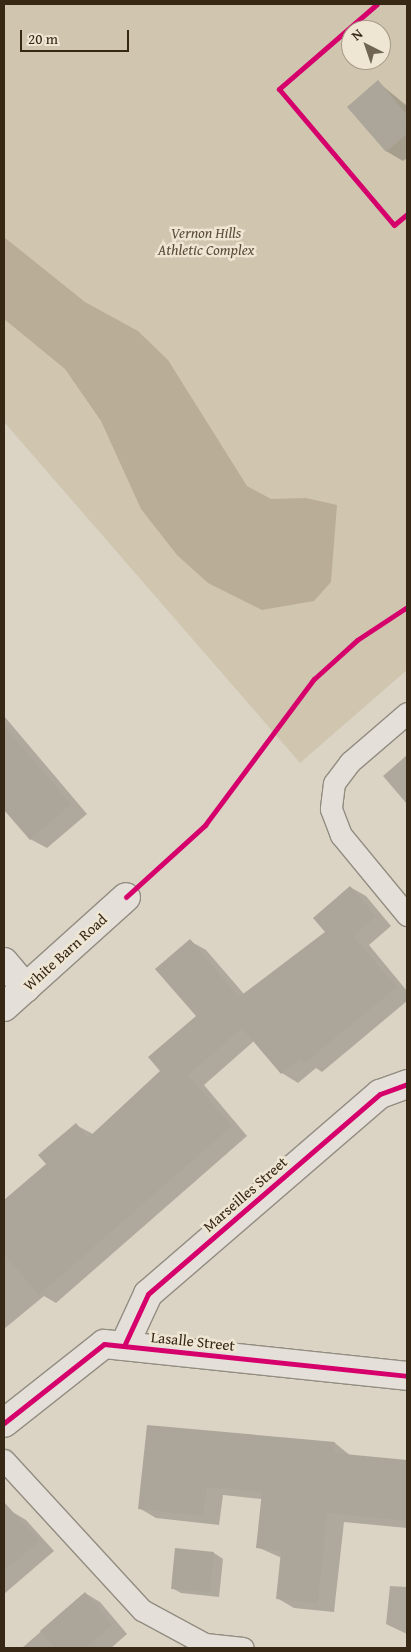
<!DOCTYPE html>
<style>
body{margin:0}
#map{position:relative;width:411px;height:1652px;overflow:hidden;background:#dbd4c5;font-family:"Gentium Book Plus",serif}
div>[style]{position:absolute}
.green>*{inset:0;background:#d0c6b0}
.water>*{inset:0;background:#b9ad97}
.shadow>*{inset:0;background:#0003}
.building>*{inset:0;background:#aca69a}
.roads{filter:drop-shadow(1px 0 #928c81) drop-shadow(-1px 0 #928c81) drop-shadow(0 1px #928c81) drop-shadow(0 -1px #928c81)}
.service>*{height:21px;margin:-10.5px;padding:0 10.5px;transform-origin:10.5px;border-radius:10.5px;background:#e4e0d9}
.minor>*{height:28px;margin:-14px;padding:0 14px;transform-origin:14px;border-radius:14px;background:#e4e0d9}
.cycleway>*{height:5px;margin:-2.5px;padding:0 2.5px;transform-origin:2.5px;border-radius:2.5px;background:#d6006c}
span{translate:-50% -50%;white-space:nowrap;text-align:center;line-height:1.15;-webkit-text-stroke:5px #eee6d3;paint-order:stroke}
.park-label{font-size:15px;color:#5b4c38;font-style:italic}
.street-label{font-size:15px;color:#372715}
.frame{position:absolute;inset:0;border:5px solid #372715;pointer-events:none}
.north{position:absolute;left:341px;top:20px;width:50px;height:50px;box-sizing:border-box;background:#eee6d3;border:1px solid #a59a87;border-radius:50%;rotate:319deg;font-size:14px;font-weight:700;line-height:20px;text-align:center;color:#372715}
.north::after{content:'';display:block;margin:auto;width:18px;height:22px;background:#706453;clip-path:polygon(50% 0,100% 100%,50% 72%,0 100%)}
.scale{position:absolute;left:20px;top:30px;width:109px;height:22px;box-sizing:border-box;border:2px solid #372715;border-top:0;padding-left:6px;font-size:15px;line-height:18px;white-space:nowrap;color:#372715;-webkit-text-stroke:4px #eee6d3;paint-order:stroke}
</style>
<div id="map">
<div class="green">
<div style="clip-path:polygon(evenodd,4px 4px,407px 4px,407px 670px,300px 763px,4px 422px,4px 4px,351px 30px,381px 30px,381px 60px,351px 60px,351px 30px)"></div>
</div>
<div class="water">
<div style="clip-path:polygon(4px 237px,85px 302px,138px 331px,168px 360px,247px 486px,271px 499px,306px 498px,337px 505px,331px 582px,314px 601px,262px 610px,208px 583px,177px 555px,141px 509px,101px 421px,65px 369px,4px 319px)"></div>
</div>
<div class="shadow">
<div style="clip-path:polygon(378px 82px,407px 106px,407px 158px,403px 161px,386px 151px)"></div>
<div style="clip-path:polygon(4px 716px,87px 814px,47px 848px,30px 839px,4px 807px)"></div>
<div style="clip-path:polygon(407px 755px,407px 804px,383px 776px)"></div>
<div style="clip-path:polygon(350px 887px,366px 896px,391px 926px,369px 945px,407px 991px,407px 1001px,322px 1072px,316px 1068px,298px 1083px,282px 1073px,254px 1041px,204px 1085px,247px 1136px,56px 1303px,44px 1296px,4px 1329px,4px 1202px,47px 1164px,76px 1125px,93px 1134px,162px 1071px,197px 1016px,190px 941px,206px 950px,244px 994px,327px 932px)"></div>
<div style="clip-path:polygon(335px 1443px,351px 1456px,407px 1462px,407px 1528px,344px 1522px,334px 1612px,294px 1608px,277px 1598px,282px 1558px,257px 1547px,262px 1499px,223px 1495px,219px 1525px,156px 1518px,139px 1508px)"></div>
<div style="clip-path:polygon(11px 1511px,26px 1520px,54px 1551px,4px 1594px,4px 1517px)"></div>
<div style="clip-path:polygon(214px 1553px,223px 1559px,219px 1597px,181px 1593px,172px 1588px)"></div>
<div style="clip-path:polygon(390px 1586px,407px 1587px,407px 1634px,386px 1624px)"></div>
<div style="clip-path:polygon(85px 1593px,100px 1602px,127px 1634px,111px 1648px,22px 1648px)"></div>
</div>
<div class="building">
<div style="clip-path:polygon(378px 80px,407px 115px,407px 134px,386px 152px,347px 107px)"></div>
<div style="clip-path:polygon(4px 726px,71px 804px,30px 840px,4px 810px)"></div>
<div style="clip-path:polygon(350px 886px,376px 916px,353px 936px,397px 987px,305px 1063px,300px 1059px,281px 1074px,242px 1028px,188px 1075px,232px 1126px,39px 1295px,4px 1254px,4px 1200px,46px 1164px,38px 1155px,76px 1123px,88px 1138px,160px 1071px,148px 1057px,196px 1016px,155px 969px,190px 939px,239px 997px,325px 932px,313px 918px)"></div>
<div style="clip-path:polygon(147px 1425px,335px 1442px,334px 1453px,407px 1460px,407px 1521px,327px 1513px,318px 1603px,276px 1599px,281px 1551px,256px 1548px,262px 1492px,207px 1487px,203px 1516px,138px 1509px)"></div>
<div style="clip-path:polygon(4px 1502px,39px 1541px,4px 1571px)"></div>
<div style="clip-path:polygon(175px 1548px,214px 1552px,210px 1592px,171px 1589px)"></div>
<div style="clip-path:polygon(85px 1592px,112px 1625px,85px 1648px,55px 1648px,40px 1631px)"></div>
</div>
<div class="roads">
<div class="service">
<div style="left:407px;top:713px;width:75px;rotate:139.3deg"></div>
<div style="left:350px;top:762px;width:26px;rotate:127deg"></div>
<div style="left:334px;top:783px;width:26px;rotate:97deg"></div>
<div style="left:331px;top:809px;width:28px;rotate:69deg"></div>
<div style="left:341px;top:835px;width:104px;rotate:50.5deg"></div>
<div style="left:4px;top:1460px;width:204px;rotate:47.4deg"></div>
<div style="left:142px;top:1610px;width:72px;rotate:28.4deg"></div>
<div style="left:205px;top:1644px;width:38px;rotate:6deg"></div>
</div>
<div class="minor">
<div style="left:4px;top:962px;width:34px;rotate:50deg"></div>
<div style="left:4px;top:1007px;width:164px;rotate:-42deg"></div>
<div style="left:124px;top:1346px;width:57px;rotate:-65.2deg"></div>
<div style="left:148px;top:1294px;width:306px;rotate:-40.8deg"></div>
<div style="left:380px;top:1094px;width:29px;rotate:-20deg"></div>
<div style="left:4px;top:1423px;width:127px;rotate:-38.3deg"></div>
<div style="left:104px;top:1344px;width:305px;rotate:6deg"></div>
</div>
</div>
<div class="cycleway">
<div style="left:377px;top:4px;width:130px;rotate:139.1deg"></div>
<div style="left:279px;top:89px;width:178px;rotate:49.8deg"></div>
<div style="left:394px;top:225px;width:17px;rotate:-40deg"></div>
<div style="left:126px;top:897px;width:107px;rotate:-42.3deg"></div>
<div style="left:205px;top:825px;width:182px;rotate:-53.3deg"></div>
<div style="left:314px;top:679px;width:58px;rotate:-42.2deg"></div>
<div style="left:357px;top:640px;width:60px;rotate:-33.4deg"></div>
<div style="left:124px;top:1346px;width:57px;rotate:-65.2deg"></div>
<div style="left:148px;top:1294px;width:306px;rotate:-40.8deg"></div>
<div style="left:380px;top:1094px;width:29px;rotate:-20deg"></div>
<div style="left:4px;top:1423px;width:127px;rotate:-38.3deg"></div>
<div style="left:104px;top:1344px;width:305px;rotate:6deg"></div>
</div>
<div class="park-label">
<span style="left:206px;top:241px">Vernon Hills<br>Athletic Complex</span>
</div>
<div class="street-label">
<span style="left:65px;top:952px;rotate:-42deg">White Barn Road</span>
<span style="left:245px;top:1194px;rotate:-41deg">Marseilles Street</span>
<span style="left:193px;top:1341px;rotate:6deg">Lasalle Street</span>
</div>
<div class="frame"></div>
<div class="north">N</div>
<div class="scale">20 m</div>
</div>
